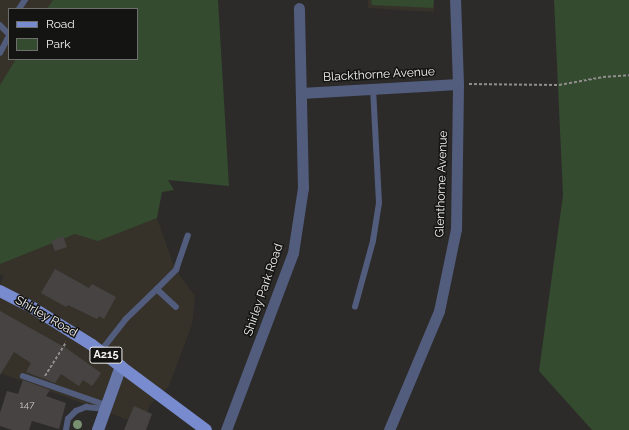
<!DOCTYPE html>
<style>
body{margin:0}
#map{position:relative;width:629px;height:430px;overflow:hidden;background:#2c2b29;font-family:Raleway,sans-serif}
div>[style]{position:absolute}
.built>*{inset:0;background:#36322a}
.green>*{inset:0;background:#344b2f}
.building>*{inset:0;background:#464342}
.path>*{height:2px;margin-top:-1px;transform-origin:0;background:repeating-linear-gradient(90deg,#8f8e8c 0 3px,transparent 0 5px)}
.lane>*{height:5.5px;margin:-2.75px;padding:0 2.75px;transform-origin:2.75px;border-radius:2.75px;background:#525c7d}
.street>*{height:11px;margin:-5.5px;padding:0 5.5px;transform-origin:5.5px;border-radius:5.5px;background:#525c7d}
.secondary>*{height:12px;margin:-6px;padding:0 6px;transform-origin:6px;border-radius:6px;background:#6777aa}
.primary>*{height:12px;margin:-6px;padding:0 6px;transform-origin:6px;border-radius:6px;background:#788bce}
.trees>*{width:9px;height:9px;margin:-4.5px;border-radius:50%;background:#789171}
span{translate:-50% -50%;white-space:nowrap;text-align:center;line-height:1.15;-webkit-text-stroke:3px #141413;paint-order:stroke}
.number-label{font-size:10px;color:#c9c8c6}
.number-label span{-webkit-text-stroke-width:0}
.shield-label span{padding:1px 3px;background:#141413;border:1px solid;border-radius:3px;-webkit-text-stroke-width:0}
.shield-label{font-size:11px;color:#f5f4f2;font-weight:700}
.street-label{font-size:12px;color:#f5f4f2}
.legend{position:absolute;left:8px;top:8px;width:130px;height:52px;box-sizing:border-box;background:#141413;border:1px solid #6e6e6c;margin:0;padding:5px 7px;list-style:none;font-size:12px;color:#f5f4f2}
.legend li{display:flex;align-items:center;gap:8px;height:20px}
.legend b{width:20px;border:1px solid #6e6e6c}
</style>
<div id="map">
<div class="built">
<div style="clip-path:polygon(evenodd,0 0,215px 0,164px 179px,157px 218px,175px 269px,195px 296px,192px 324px,169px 386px,150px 405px,142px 425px,0 373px,0 284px,4px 276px,0 274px,0 0,9px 9px,137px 9px,137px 59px,9px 59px,9px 9px)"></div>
<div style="clip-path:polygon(368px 0,434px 0,434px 12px,368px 8px)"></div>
</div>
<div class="green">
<div style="clip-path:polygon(53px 0,218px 0,229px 186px,168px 180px,174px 190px,162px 192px,157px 218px,98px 241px,75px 234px,0 264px,0 85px,16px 59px,137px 59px,137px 9px,47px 9px)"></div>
<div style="clip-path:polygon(371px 0,434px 0,433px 8px,372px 5px)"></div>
<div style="clip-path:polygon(554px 0,629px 0,629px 430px,592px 430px,539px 371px,563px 195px)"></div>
</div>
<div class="building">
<div style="clip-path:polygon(63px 236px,67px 247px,55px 251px,51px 241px)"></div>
<div style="clip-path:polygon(55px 269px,89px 288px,92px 284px,116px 297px,104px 319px,99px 316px,97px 319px,68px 305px,66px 307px,41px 293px)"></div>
<div style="clip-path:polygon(0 311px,66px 348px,101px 373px,98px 378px,92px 386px,83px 380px,79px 386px,61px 374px,55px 383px,26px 372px,31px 363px,14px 352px,0 375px)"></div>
<div style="clip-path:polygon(23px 380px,50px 390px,46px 396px,66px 403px,59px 429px,32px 421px,29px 430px,12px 430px,0 426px,0 413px,7px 391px,18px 394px)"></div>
<div style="clip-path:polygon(134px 406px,152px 414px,146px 430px,124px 430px)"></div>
</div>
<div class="path">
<div style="left:469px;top:84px;width:90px;rotate:0.6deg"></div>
<div style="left:559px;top:85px;width:45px;rotate:-10.3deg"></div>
<div style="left:603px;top:77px;width:26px;rotate:-4deg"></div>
<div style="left:45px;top:376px;width:40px;rotate:-58deg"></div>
</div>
<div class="lane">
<div style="left:19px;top:9px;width:11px;rotate:-56deg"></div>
<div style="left:0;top:25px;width:13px;rotate:45deg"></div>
<div style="left:0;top:53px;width:19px;rotate:-62deg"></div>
<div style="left:157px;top:289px;width:27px;rotate:-45deg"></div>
<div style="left:176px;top:270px;width:36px;rotate:-71deg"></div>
<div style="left:355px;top:307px;width:68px;rotate:-74.7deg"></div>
<div style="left:373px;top:241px;width:38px;rotate:-81deg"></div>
<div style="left:379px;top:203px;width:114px;rotate:-93deg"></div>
<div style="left:101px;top:351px;width:39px;rotate:-52deg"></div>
<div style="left:125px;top:320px;width:45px;rotate:-44.1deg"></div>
<div style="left:157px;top:289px;width:26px;rotate:43deg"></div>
<div style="left:23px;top:376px;width:88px;rotate:19.3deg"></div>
<div style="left:66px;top:430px;width:11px;rotate:-80deg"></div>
<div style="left:68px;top:419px;width:11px;rotate:-45deg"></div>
<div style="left:76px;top:411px;width:11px;rotate:-22deg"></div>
<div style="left:86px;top:407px;width:19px;rotate:6deg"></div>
</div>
<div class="street">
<div style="left:301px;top:93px;width:157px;rotate:-3.3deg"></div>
<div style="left:226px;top:430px;width:189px;rotate:-69.3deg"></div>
<div style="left:293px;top:253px;width:66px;rotate:-81.3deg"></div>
<div style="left:303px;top:188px;width:180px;rotate:-91.3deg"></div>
<div style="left:389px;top:430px;width:129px;rotate:-67.2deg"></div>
<div style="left:439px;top:311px;width:84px;rotate:-78.3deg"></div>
<div style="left:456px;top:229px;width:145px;rotate:-89.2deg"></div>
<div style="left:458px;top:84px;width:84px;rotate:-92deg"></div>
</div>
<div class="secondary">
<div style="left:98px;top:430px;width:68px;rotate:-70.2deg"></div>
</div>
<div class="primary">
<div style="left:0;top:291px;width:37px;rotate:27deg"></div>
<div style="left:33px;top:308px;width:70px;rotate:32.1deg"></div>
<div style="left:92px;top:345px;width:142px;rotate:36.7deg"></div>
</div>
<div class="trees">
<div style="left:77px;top:424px"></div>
</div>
<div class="number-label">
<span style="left:27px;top:405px">147</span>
</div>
<div class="shield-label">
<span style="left:106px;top:355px">A215</span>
</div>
<div class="street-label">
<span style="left:379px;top:75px;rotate:-3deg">Blackthorne Avenue</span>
<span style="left:442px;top:184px;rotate:-88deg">Glenthorne Avenue</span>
<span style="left:264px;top:290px;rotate:-71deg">Shirley Park Road</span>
<span style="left:46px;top:317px;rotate:30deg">Shirley Road</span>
</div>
<ul class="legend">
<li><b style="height:5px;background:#788bce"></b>Road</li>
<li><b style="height:11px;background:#344b2f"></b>Park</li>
</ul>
</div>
